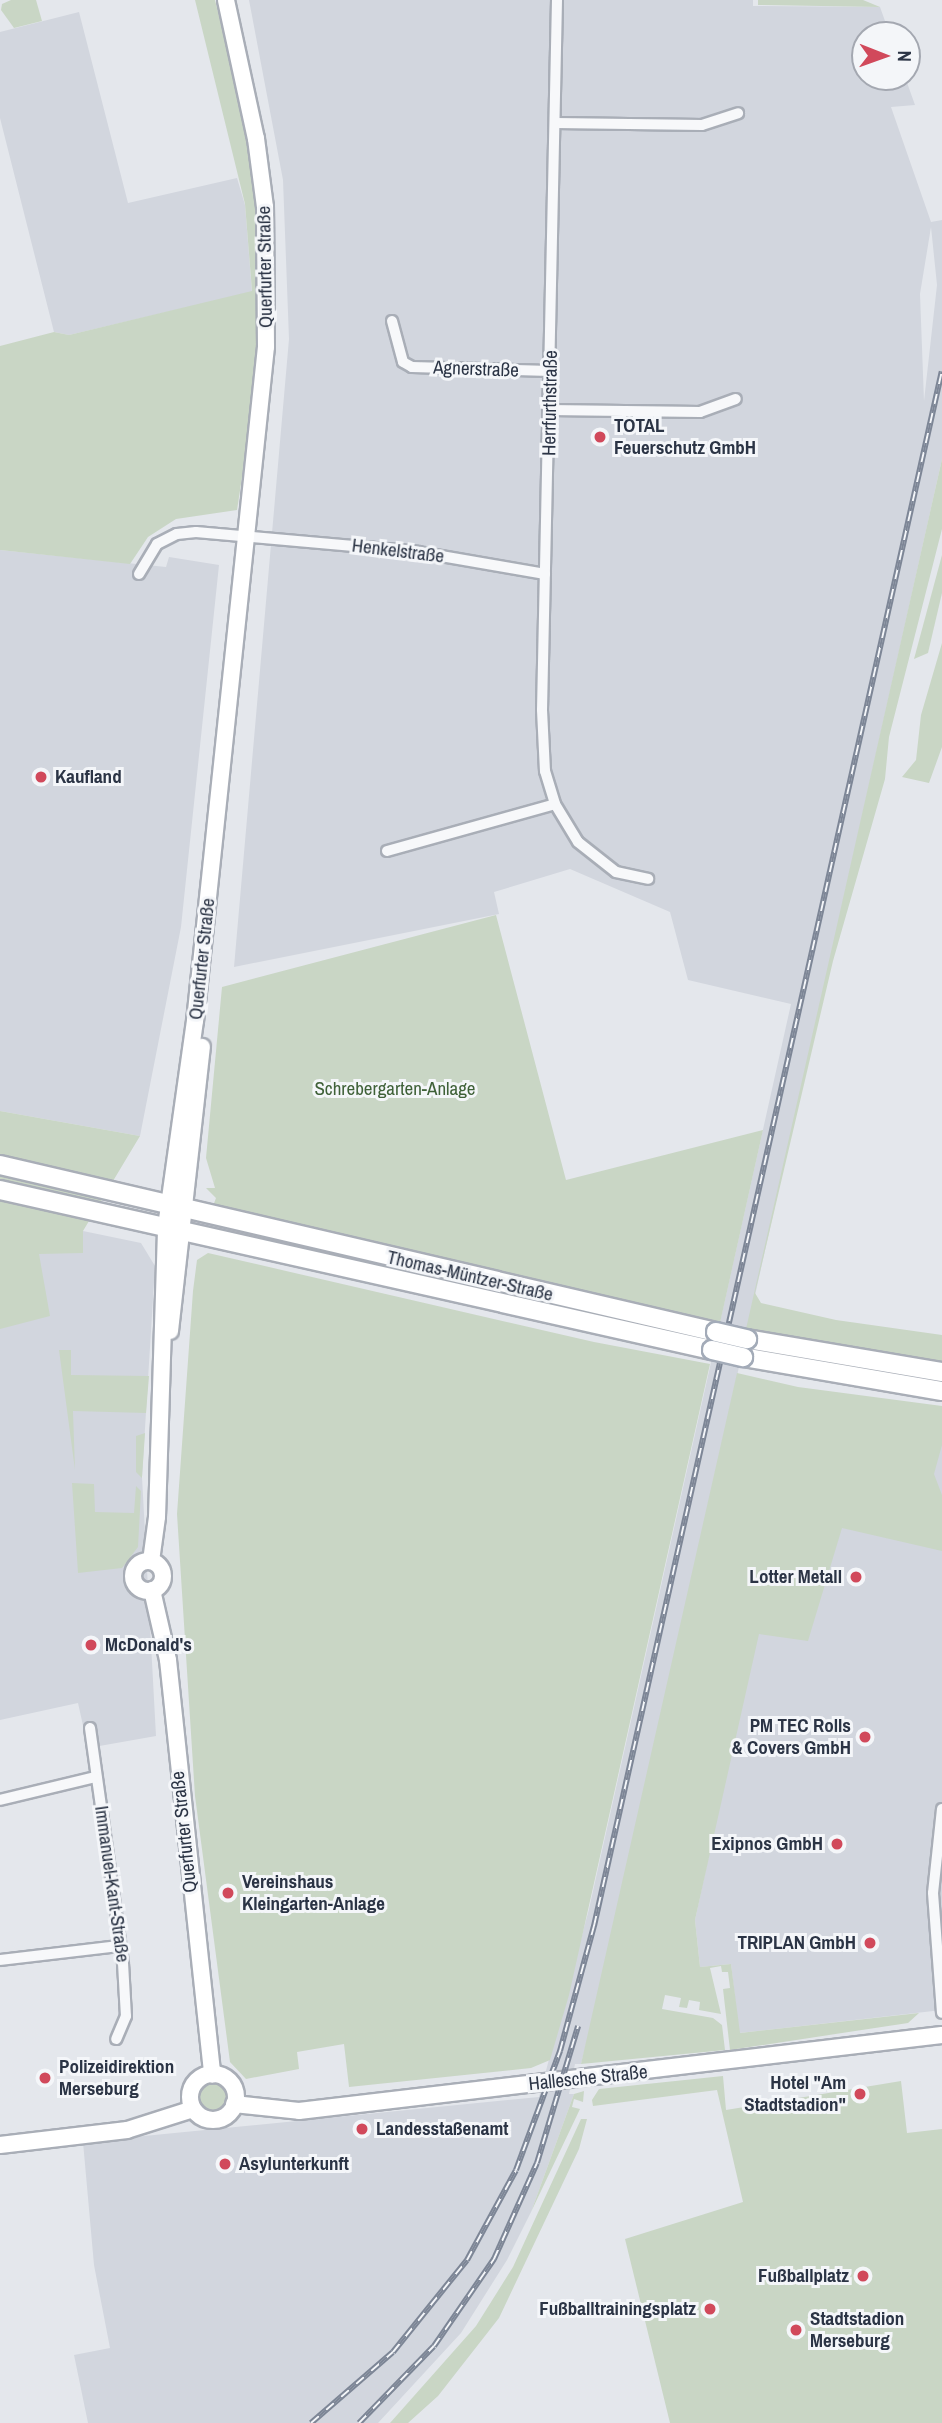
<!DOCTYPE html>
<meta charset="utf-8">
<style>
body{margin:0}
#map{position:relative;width:942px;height:2423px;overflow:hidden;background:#e4e7ec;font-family:"Archivo Narrow",sans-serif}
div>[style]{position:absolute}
.built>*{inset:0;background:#d2d6de}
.green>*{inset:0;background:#c9d6c5}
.round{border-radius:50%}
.roads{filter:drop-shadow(2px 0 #a9aeb7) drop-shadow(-2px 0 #a9aeb7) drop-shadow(0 2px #a9aeb7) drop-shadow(0 -2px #a9aeb7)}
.street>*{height:10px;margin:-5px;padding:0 5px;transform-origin:5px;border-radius:5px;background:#f7f8fa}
.secondary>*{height:16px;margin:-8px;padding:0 8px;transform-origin:8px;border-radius:8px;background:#fff}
.secondary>.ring{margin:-8px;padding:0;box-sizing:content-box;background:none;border:16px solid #fff;border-radius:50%}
.primary>*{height:18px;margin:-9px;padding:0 9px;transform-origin:9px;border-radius:9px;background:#fff}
.rail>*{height:6px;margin-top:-3px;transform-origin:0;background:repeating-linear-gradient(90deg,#f4f6f9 0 10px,#7d8696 0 20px);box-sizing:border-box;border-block:2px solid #7d8696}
.bridges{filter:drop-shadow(2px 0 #a3abb8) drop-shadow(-2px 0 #a3abb8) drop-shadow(0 2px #a3abb8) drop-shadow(0 -2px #a3abb8)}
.primary-bridge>*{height:18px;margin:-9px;padding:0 9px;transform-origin:9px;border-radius:9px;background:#fff}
.dots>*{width:19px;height:19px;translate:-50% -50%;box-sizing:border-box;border:4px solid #f4f6f9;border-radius:50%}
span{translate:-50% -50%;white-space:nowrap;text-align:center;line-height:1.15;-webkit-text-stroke:6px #f4f6f9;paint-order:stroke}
.street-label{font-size:19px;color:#2b3445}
.poi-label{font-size:19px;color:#2b3445;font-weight:700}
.left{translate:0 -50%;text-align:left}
.right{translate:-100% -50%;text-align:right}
.park-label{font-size:19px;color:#3f6138}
.north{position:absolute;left:851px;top:21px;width:70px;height:70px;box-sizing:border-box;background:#f4f6f9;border:2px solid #a4a8b1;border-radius:50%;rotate:91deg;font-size:19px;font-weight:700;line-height:28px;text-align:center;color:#2b3445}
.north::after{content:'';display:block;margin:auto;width:24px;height:32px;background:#d1495b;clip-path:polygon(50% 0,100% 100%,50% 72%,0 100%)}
</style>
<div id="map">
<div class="built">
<div style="clip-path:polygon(evenodd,249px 0,753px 0,753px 6px,880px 7px,890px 35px,865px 35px,865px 77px,905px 77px,915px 105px,891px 107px,931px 222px,942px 220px,942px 459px,597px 2002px,581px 2064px,575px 2064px,569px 2094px,574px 2094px,531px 2212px,507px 2260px,461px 2333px,378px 2423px,88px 2423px,74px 2355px,110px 2348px,94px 2265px,83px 2142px,539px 2097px,589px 1909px,791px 1004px,688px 980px,670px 912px,570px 869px,494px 892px,499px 914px,234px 967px,289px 339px,283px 180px,249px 0,931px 227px,937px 285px,924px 401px,920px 294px,931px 227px)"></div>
<div style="clip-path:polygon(79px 12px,128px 203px,237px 178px,245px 205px,252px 292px,69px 335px,54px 332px,0 118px,0 32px)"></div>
<div style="clip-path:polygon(0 550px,166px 567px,169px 557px,219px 565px,181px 927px,140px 1136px,0 1111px)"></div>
<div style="clip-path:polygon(83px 1231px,141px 1243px,155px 1266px,142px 1477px,156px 1736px,88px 1748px,78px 1703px,0 1720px,0 1246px,83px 1252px)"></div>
<div style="clip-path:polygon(802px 1420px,942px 1437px,942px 2010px,739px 2033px,731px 1964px,700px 1967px,695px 1920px)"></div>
</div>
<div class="green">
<div style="clip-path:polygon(11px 0,36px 0,42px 21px,14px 28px,1px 10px,2px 4px)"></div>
<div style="clip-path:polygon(195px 0,215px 0,250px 141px,260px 216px,258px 372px,237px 510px,176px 519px,148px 537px,130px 564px,0 550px,0 346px,54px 332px,69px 335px,252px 291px,245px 204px)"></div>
<div style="clip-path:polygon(758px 0,863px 0,880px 7px,758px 5px)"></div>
<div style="clip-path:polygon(942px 459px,942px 529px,889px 737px,885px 779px,833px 961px,755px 1293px,761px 1303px,836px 1320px,942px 1335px,942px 1368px,853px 1355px,746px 1329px)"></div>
<div style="clip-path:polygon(942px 555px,942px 593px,928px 653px,914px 659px)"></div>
<div style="clip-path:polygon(942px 643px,942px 747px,929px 783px,902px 777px,916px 760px,921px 715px)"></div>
<div style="clip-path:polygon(496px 915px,566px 1180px,763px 1130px,720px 1323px,474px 1270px,354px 1237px,213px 1206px,216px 1198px,206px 1188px,215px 1188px,206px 1158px,222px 987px)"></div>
<div style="clip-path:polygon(0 1111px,140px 1136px,83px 1231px,83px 1253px,39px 1254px,50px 1316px,0 1329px)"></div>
<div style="clip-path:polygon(210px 1246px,224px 1248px,562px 1324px,686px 1355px)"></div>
<div style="clip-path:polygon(208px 1253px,594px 1342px,710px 1364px,569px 1995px,550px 2060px,531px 2068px,349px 2087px,344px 2044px,297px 2052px,299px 2069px,246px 2079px,230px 2062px,195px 1796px,177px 1514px,193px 1291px,197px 1260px)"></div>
<div style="clip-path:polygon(363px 1262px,461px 1281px,705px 1340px,364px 1264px)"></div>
<div style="clip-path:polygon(59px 1350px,71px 1350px,71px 1375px,149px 1376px,146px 1413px,73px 1411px,75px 1470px)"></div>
<div style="clip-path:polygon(737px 1373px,798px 1387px,942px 1406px,942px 1445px,934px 1474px,942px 1495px,942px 1551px,842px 1528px,808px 1641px,759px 1634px,695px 1920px,700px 1967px,731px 1964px,740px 2033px,919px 2013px,908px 2023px,730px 2050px,723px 1989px,730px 1988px,728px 1972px,722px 1972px,721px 1966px,710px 1968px,721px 2014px,699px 2010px,700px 2002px,689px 2000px,687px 2008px,679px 2007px,681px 1998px,665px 1995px,662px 2009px,713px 2018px,722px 2025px,725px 2050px,581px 2064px)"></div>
<div style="clip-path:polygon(145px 1433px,142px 1477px,142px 1478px,136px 1472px,136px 1436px)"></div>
<div style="clip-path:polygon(72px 1483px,94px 1484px,95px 1512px,134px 1513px,136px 1486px,141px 1491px,138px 1547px,122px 1568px,78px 1573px)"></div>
<div style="clip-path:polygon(723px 2076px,726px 2110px,901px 2081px,907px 2133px,942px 2129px,942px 2423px,670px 2423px,625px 2239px,743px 2202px,717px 2090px,593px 2106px,592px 2100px,599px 2089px)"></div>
<div class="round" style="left:199px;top:2083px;width:28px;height:28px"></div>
<div style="clip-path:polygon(584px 2091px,583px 2102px,574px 2099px,572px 2107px,580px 2109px,531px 2212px,574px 2094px)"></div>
<div style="clip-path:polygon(581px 2119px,587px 2119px,579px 2149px,499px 2318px,438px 2396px,408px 2423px,390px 2423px,476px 2326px,513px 2267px)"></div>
</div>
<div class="roads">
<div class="street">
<div style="left:557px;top:0;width:710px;rotate:91.21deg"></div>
<div style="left:542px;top:710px;width:61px;rotate:87.2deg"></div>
<div style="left:545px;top:771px;width:34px;rotate:73deg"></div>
<div style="left:555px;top:804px;width:44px;rotate:58.8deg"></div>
<div style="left:578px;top:842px;width:48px;rotate:38.3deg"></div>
<div style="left:616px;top:872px;width:33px;rotate:12deg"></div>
<div style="left:556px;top:123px;width:146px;rotate:0.8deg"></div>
<div style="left:702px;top:125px;width:38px;rotate:-18deg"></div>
<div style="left:392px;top:321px;width:42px;rotate:75deg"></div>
<div style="left:403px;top:362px;width:10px;rotate:29deg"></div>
<div style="left:412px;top:367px;width:138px;rotate:1.7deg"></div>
<div style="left:550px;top:410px;width:150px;rotate:0.8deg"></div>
<div style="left:700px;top:412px;width:38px;rotate:-20deg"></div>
<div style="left:139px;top:574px;width:35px;rotate:-59deg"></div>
<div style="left:157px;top:544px;width:22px;rotate:-27deg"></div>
<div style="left:177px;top:534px;width:19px;rotate:-6deg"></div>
<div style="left:196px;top:532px;width:223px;rotate:5.1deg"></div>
<div style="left:418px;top:552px;width:129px;rotate:9.8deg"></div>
<div style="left:387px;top:851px;width:174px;rotate:-15.6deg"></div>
<div style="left:90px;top:1728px;width:237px;rotate:82deg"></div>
<div style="left:123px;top:1963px;width:53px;rotate:86.8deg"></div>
<div style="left:126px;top:2016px;width:25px;rotate:113deg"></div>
<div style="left:0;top:1800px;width:99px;rotate:-13.5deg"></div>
<div style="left:942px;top:1809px;width:84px;rotate:96.1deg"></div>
<div style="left:933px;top:1893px;width:120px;rotate:85.7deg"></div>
<div style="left:0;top:1960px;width:121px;rotate:-6.7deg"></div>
</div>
<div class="secondary">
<div style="left:170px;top:1331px;width:286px;rotate:-83.6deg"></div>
<div class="ring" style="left:133px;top:1561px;width:14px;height:14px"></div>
<div style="left:151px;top:1561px;width:44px;rotate:-82.2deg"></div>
<div style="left:157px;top:1517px;width:290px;rotate:-88.2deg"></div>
<div style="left:166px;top:1227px;width:208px;rotate:-82deg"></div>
<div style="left:195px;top:1021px;width:678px;rotate:-83.99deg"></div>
<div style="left:266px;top:347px;width:140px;rotate:-90.4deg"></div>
<div style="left:265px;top:207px;width:69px;rotate:-97.5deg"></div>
<div style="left:256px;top:139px;width:142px;rotate:-102.2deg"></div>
<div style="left:152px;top:1590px;width:72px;rotate:77.1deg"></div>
<div style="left:168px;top:1660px;width:417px;rotate:83.9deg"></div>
<div class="ring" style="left:190px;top:2074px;width:30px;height:30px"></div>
<div style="left:234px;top:2104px;width:65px;rotate:6.1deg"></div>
<div style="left:299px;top:2111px;width:647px;rotate:-6.74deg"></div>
<div style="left:0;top:2145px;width:128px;rotate:-6.7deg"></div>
<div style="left:127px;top:2130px;width:69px;rotate:-17.7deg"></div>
</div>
<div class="primary">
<div style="left:0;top:1165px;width:735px;rotate:13.13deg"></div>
<div style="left:0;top:1190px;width:730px;rotate:12.67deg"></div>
<div style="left:747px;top:1339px;width:198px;rotate:9.6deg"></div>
<div style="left:743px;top:1357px;width:202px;rotate:9.7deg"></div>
</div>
</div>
<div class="rail">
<div style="left:311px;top:2423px;width:108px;rotate:-40.9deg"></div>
<div style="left:393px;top:2352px;width:118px;rotate:-51.2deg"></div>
<div style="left:467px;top:2260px;width:102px;rotate:-61.4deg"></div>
<div style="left:516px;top:2170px;width:127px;rotate:-69.7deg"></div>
<div style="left:560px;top:2051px;width:130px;rotate:-74.8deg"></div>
<div style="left:594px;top:1926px;width:1593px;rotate:-77.39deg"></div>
<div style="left:359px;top:2423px;width:107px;rotate:-45.8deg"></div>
<div style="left:434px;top:2346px;width:106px;rotate:-55.4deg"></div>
<div style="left:494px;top:2259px;width:105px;rotate:-65.9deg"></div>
<div style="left:537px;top:2163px;width:143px;rotate:-73.3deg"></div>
</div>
<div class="bridges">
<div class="primary-bridge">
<div style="left:716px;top:1332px;width:32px;rotate:13deg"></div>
<div style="left:712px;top:1350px;width:32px;rotate:13deg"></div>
</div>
</div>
<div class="dots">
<div style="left:600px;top:437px;background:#d1495b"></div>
<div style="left:41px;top:777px;background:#d1495b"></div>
<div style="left:856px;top:1577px;background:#d1495b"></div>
<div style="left:91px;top:1645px;background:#d1495b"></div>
<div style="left:865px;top:1737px;background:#d1495b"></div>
<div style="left:837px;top:1844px;background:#d1495b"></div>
<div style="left:228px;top:1893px;background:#d1495b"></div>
<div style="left:870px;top:1943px;background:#d1495b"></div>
<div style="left:45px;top:2078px;background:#d1495b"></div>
<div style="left:860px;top:2094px;background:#d1495b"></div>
<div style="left:362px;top:2129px;background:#d1495b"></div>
<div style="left:225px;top:2164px;background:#d1495b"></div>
<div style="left:863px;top:2276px;background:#d1495b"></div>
<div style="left:710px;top:2309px;background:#d1495b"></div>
<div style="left:796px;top:2330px;background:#d1495b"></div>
</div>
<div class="street-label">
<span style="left:265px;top:267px;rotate:-91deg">Querfurter Straße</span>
<span style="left:476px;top:369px;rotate:2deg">Agnerstraße</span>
<span style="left:550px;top:403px;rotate:-89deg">Herrfurthstraße</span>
<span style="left:398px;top:551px;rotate:7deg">Henkelstraße</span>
<span style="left:202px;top:959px;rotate:-84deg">Querfurter Straße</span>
<span style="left:470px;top:1276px;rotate:13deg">Thomas-Müntzer-Straße</span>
<span style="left:184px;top:1832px;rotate:-96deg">Querfurter Straße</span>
<span style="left:112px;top:1884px;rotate:82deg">Immanuel-Kant-Straße</span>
<span style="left:588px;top:2078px;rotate:-6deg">Hallesche Straße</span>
</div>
<div class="poi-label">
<span class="left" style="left:614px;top:437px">TOTAL<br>Feuerschutz GmbH</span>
<span class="left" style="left:55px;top:777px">Kaufland</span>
<span class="right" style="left:842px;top:1577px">Lotter Metall</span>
<span class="left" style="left:105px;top:1645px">McDonald's</span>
<span class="right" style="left:851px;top:1737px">PM TEC Rolls<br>&amp; Covers GmbH</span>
<span class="right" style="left:823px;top:1844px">Exipnos GmbH</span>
<span class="left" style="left:242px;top:1893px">Vereinshaus<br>Kleingarten-Anlage</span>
<span class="right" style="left:856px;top:1943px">TRIPLAN GmbH</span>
<span class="left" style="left:59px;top:2078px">Polizeidirektion<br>Merseburg</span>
<span class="right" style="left:846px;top:2094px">Hotel "Am<br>Stadtstadion"</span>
<span class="left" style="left:376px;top:2129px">Landesstaßenamt</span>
<span class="left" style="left:239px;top:2164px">Asylunterkunft</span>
<span class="right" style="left:849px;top:2276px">Fußballplatz</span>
<span class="right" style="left:696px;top:2309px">Fußballtrainingsplatz</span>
<span class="left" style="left:810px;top:2330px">Stadtstadion<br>Merseburg</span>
</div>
<div class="park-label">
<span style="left:395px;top:1089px">Schrebergarten-Anlage</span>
</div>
<div class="north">N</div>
</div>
